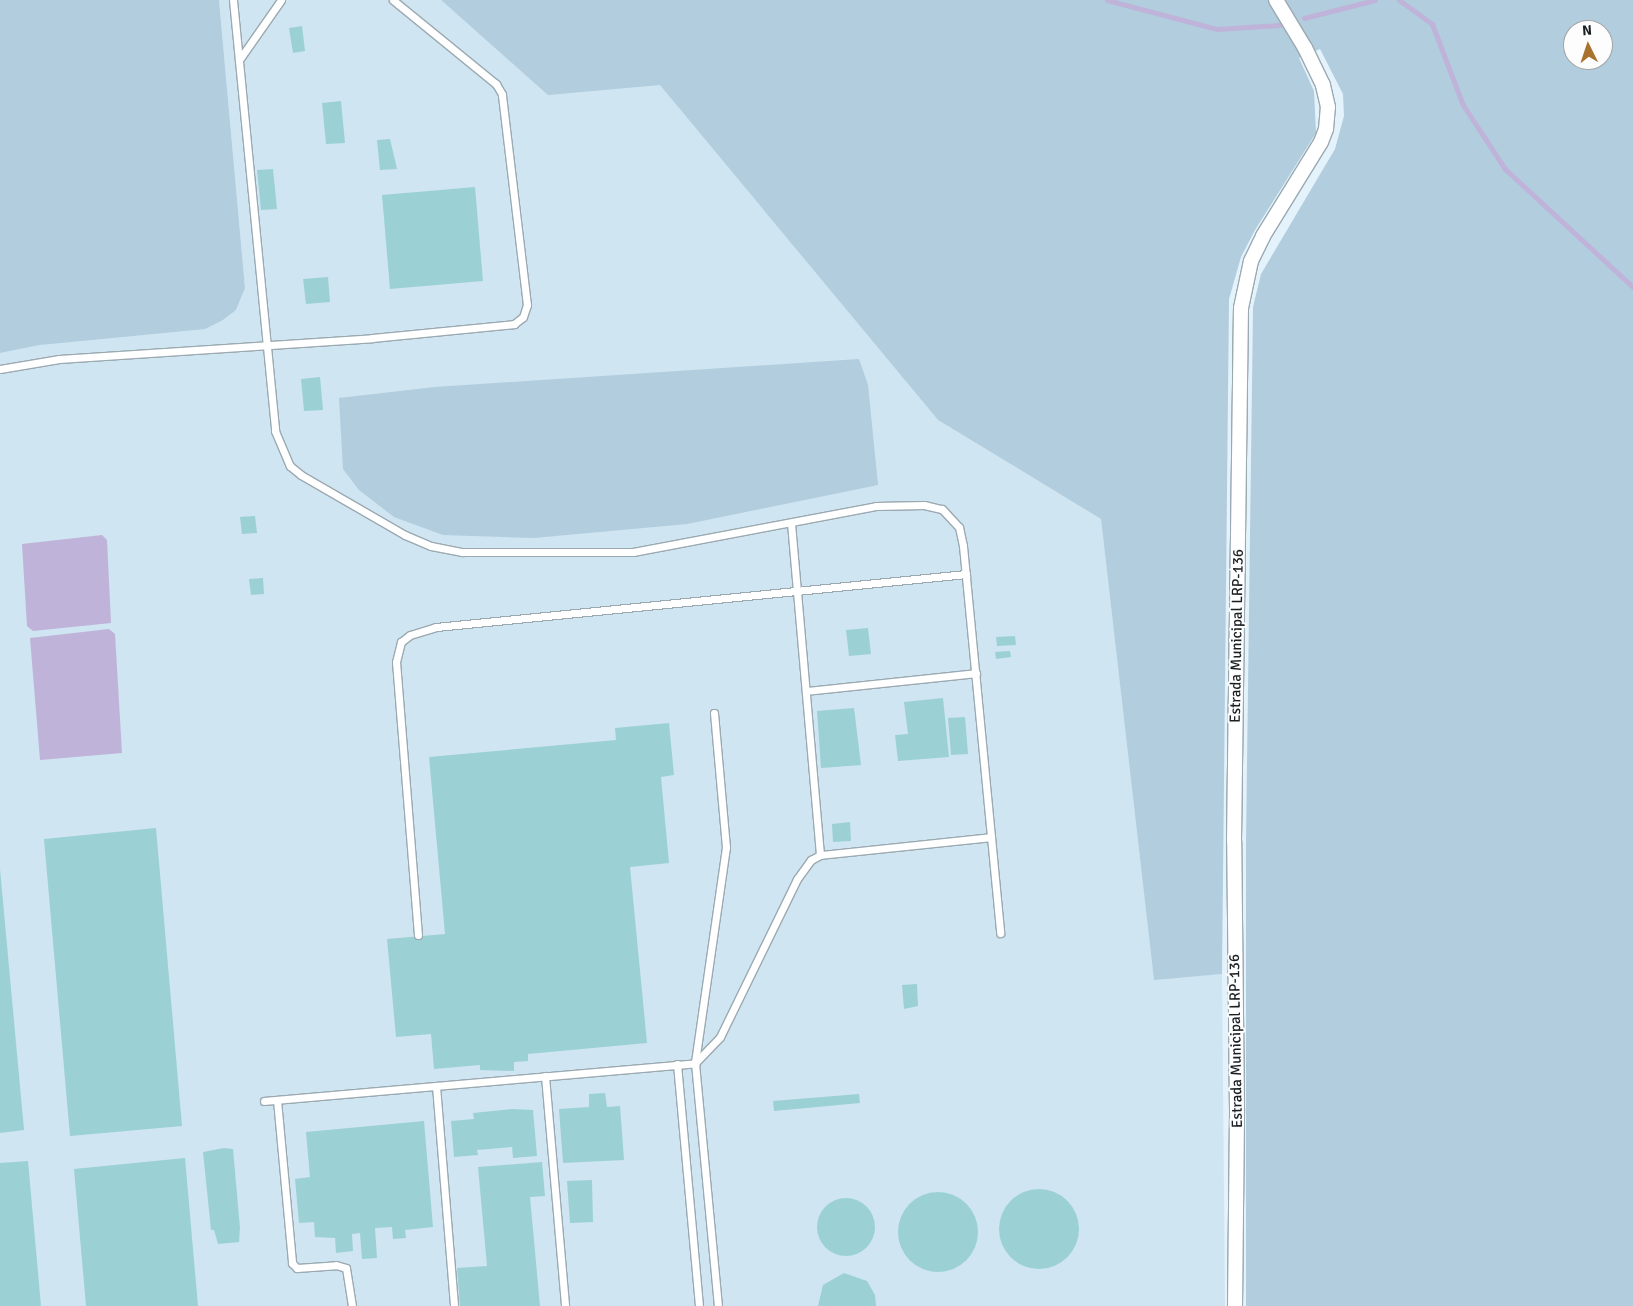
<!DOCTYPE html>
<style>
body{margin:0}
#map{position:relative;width:1633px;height:1306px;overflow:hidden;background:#e3f2fb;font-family:Signika,sans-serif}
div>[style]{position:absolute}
.built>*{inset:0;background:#cfe5f1}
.green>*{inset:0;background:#b1cdde}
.water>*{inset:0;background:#bfb3da}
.stream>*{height:5px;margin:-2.5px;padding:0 2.5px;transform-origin:2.5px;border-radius:2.5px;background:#bfb3da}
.building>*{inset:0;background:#9bd1d4}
.round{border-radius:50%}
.roads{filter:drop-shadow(1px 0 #9ba9b1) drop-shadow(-1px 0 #9ba9b1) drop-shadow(0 1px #9ba9b1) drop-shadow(0 -1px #9ba9b1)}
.lane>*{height:7px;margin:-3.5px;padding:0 3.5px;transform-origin:3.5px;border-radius:3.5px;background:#fff}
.street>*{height:14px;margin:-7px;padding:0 7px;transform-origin:7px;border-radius:7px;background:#fff}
span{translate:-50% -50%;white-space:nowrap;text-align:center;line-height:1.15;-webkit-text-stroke:4px #fdfdfd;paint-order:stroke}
.street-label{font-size:15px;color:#1a1f22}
.north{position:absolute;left:1563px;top:20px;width:50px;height:50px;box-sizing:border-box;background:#fdfdfd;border:1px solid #a2a4a5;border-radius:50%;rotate:356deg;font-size:14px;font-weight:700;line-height:20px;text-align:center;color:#1a1f22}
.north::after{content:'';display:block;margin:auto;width:18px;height:22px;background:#a9722e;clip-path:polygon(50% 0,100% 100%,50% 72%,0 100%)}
</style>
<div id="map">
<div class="built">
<div style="clip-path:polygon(219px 0,441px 0,548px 94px,660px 84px,938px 420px,1101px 519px,1154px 979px,1222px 974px,1225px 1306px,0 1306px,0 353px,40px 345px,223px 320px,236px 310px,245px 288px)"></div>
</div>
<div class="green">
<div style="clip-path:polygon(0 0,219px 0,245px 288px,236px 310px,223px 320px,205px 329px,40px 345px,0 353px)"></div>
<div style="clip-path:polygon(evenodd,441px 0,1633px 0,1633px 1306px,1246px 1306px,1246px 842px,1253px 307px,1261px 274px,1335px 149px,1344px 116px,1343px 94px,1320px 49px,1299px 58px,1314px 91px,1316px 133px,1255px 230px,1241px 257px,1229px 299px,1222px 974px,1154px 980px,1101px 519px,938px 420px,660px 85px,548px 95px,441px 0,1573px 30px,1603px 30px,1603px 60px,1573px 60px,1573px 30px)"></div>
<div style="clip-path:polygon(859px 359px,868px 385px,878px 485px,687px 524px,534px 538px,443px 535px,394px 517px,359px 490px,343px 469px,339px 398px,435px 387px)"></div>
</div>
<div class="water">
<div style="clip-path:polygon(102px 535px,107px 540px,111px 623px,33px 631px,27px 626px,22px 544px)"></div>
<div style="clip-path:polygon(109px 629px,115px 634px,122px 753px,40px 760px,30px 638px)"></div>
</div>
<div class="stream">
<div style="left:1107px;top:0;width:114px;rotate:14.8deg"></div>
<div style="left:1217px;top:29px;width:63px;rotate:-3.6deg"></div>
<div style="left:1399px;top:0;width:41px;rotate:36deg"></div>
<div style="left:1432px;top:24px;width:87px;rotate:69.1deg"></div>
<div style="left:1463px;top:105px;width:77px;rotate:56.7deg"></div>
<div style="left:1505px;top:169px;width:174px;rotate:42.7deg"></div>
<div style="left:1304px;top:18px;width:73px;rotate:-14.2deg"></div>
</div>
<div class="building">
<div style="clip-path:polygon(302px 26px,305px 51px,293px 53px,289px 28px)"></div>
<div style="clip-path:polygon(341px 101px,345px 143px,326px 144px,322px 103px)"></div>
<div style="clip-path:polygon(390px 139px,397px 169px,380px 170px,377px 140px)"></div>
<div style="clip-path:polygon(273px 169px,277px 209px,261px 210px,257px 170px)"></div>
<div style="clip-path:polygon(475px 187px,483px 281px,390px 289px,382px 195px)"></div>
<div style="clip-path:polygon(328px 277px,330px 302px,306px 304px,303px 279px)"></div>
<div style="clip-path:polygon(320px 377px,323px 410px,304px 411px,301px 379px)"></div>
<div style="clip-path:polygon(255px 516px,257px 533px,242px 534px,240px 517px)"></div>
<div style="clip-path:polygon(263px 578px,264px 594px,251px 595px,249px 579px)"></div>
<div style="clip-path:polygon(868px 628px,871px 654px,849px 656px,846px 630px)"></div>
<div style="clip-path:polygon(1015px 636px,1016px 645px,997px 646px,996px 637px)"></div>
<div style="clip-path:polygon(1010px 651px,1011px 657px,996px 659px,995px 652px)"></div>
<div style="clip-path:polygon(943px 698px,949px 757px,898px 761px,895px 735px,908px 734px,904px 702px)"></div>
<div style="clip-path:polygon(854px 708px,861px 765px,821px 768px,817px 711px)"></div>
<div style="clip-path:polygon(965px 717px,968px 754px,951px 755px,948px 718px)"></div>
<div style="clip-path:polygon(669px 723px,674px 775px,661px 777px,669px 863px,630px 867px,647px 1043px,528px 1054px,528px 1061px,514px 1062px,514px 1071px,480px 1070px,480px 1065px,434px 1069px,431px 1034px,396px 1037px,387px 939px,445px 934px,429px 757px,616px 740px,615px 728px)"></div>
<div style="clip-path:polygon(850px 822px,851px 841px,833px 842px,832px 824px)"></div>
<div style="clip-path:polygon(156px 828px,182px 1126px,70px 1136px,44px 839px)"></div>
<div style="clip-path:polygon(0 869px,24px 1130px,0 1133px)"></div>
<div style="clip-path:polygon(917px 984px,918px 1006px,904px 1009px,902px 985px)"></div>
<div style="clip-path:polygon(605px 1093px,607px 1107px,620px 1106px,624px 1160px,563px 1163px,559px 1109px,589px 1107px,589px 1094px)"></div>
<div style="clip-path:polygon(859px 1094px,860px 1103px,774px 1111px,773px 1101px)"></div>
<div style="clip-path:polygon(512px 1109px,533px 1110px,537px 1156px,513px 1158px,512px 1147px,477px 1150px,478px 1155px,454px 1157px,451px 1121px,474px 1119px,473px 1113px)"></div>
<div style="clip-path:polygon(424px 1121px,433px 1227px,405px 1230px,406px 1238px,393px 1239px,392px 1227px,375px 1228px,377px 1258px,362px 1259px,360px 1233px,352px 1234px,353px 1251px,336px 1253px,335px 1238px,315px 1237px,314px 1222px,299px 1223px,295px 1179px,310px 1177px,306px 1132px)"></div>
<div style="clip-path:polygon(224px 1148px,233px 1149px,240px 1228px,239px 1242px,218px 1244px,214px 1230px,211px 1230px,203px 1152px)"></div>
<div style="clip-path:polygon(185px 1158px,198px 1306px,86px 1306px,74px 1169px)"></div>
<div style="clip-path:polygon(28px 1161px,41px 1306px,0 1306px,0 1163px)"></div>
<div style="clip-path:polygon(542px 1162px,545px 1196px,530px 1197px,540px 1306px,460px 1306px,457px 1268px,487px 1266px,478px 1167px)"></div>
<div style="clip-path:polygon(592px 1180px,593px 1222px,570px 1223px,567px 1181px)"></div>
<div class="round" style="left:999px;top:1189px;width:80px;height:80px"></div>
<div class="round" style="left:898px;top:1192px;width:80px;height:80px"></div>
<div class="round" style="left:817px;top:1198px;width:58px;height:58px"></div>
<div style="clip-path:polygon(844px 1273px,867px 1281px,875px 1295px,876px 1306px,818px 1306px,823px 1285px)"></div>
</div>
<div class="roads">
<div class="lane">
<div style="left:233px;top:0;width:433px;rotate:84.4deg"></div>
<div style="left:275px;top:431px;width:38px;rotate:67deg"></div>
<div style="left:290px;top:466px;width:14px;rotate:39deg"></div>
<div style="left:301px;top:475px;width:120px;rotate:30deg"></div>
<div style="left:405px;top:535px;width:28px;rotate:23deg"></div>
<div style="left:431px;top:546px;width:32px;rotate:11deg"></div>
<div style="left:462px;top:552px;width:171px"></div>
<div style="left:633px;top:552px;width:247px;rotate:-10.7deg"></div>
<div style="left:876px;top:506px;width:48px;rotate:-1.2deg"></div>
<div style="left:924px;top:505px;width:18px;rotate:13deg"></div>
<div style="left:942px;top:509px;width:25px;rotate:47deg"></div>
<div style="left:959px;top:527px;width:19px;rotate:78deg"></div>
<div style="left:963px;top:546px;width:389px;rotate:84.5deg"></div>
<div style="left:239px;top:60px;width:73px;rotate:-55deg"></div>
<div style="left:0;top:369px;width:60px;rotate:-9.6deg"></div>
<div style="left:59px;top:359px;width:314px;rotate:-3.8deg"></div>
<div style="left:372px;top:338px;width:143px;rotate:-5.6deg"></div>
<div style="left:514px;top:324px;width:11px;rotate:-38deg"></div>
<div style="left:523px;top:317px;width:13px;rotate:-72deg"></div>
<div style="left:527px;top:305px;width:212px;rotate:-96.8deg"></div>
<div style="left:502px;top:94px;width:12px;rotate:-121deg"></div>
<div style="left:496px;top:84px;width:133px;rotate:-140.8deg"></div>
<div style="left:791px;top:523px;width:333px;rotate:85deg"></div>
<div style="left:806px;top:691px;width:171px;rotate:-6deg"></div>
<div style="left:714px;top:713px;width:135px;rotate:84.9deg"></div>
<div style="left:726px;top:847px;width:218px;rotate:98.2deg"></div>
<div style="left:695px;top:1063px;width:244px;rotate:84.6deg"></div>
<div style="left:418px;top:935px;width:274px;rotate:-94.6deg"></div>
<div style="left:396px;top:662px;width:21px;rotate:-76deg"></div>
<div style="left:401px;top:642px;width:11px;rotate:-38deg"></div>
<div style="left:410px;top:635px;width:27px;rotate:-17deg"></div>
<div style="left:436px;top:627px;width:533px;rotate:-5.71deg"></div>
<div style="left:677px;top:1064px;width:243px;rotate:84.8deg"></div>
<div style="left:545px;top:1076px;width:231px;rotate:85deg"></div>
<div style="left:436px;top:1086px;width:221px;rotate:85.3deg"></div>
<div style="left:277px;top:1100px;width:164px;rotate:84.7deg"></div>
<div style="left:292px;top:1263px;width:7px;rotate:45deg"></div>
<div style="left:297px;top:1268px;width:39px;rotate:-4deg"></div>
<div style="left:336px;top:1265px;width:10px;rotate:17deg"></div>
<div style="left:346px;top:1268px;width:38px;rotate:81deg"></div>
<div style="left:264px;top:1101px;width:433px;rotate:-5deg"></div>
<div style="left:695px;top:1063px;width:36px;rotate:-46deg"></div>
<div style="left:720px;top:1037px;width:176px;rotate:-64deg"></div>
<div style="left:797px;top:879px;width:24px;rotate:-54deg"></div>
<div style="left:811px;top:860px;width:10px;rotate:-29deg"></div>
<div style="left:820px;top:855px;width:172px;rotate:-6deg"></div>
</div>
<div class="street">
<div style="left:1235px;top:1306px;width:197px;rotate:-89.4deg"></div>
<div style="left:1237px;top:1109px;width:268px;rotate:-90.6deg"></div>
<div style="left:1234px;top:841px;width:533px;rotate:-89.25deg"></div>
<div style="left:1241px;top:308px;width:48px;rotate:-78deg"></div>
<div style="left:1251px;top:261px;width:28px;rotate:-64deg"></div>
<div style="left:1263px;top:236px;width:110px;rotate:-58.3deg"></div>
<div style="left:1321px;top:142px;width:14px;rotate:-69deg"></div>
<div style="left:1326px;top:129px;width:22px;rotate:-85deg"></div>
<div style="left:1328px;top:107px;width:23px;rotate:-103deg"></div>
<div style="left:1323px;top:85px;width:41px;rotate:-115.9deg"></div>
<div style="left:1305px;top:48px;width:56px;rotate:-121.1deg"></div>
</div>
</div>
<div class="street-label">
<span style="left:1237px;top:636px;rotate:-89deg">Estrada Municipal LRP-136</span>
<span style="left:1236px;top:1041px;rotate:-91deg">Estrada Municipal LRP-136</span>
</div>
<div class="north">N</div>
</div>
